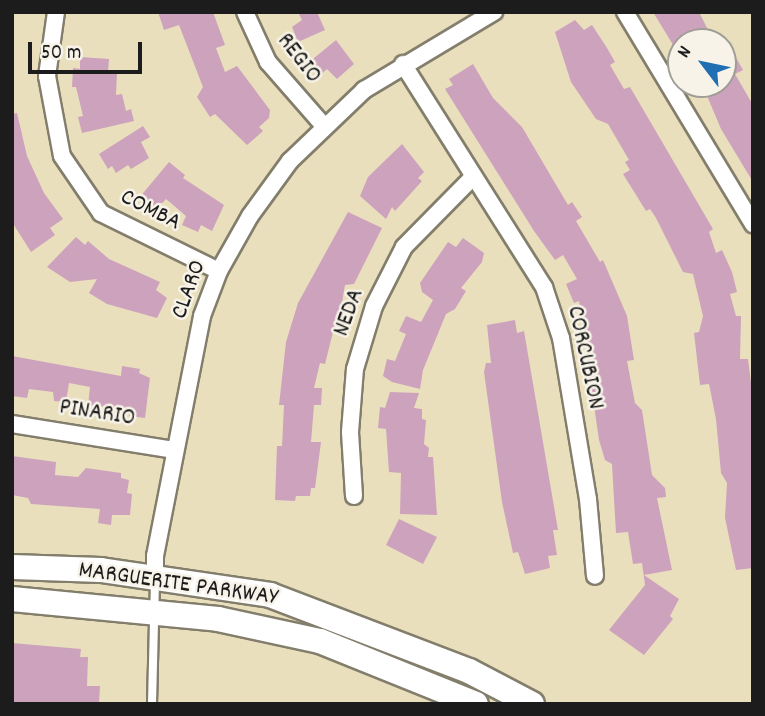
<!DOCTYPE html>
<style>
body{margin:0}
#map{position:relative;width:765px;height:716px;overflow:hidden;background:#eadfbc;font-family:Dekko,sans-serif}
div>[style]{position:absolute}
.building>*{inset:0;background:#cda2bd}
.roads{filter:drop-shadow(2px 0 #837e6c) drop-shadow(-2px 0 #837e6c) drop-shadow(0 2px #837e6c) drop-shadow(0 -2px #837e6c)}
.lane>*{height:8px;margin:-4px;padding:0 4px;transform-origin:4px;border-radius:4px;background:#fff}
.street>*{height:16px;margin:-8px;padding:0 8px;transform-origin:8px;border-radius:8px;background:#fff}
.primary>*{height:24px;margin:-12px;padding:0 12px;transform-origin:12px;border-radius:12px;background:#fff}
span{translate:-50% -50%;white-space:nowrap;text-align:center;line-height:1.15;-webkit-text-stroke:5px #f7f3e8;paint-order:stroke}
.street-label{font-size:24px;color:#1c1c1c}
.frame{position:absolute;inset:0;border:14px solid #1c1c1c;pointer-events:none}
.north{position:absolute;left:667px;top:28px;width:70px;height:70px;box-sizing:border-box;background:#f7f3e8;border:2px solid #9f9d96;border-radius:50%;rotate:302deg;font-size:19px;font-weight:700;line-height:28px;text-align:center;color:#1c1c1c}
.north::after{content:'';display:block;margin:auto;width:24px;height:32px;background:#1f6fb2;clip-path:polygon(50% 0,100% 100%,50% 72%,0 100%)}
.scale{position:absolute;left:28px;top:42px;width:114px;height:32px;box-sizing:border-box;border:4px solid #1c1c1c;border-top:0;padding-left:9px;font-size:21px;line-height:24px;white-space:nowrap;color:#1c1c1c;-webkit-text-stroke:5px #f7f3e8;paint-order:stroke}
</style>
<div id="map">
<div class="building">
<div style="clip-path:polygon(158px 12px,213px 12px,225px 45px,216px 48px,225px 72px,237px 66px,270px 110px,269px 118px,259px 127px,263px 131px,247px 145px,215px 114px,210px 117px,197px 97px,203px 87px,179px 25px,164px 30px)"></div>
<div style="clip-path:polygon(298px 12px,317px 12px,325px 30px,298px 42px,292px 27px,302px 20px)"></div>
<div style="clip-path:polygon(653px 12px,699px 12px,714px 42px,681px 42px,681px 58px)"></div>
<div style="clip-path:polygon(575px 20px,584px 30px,592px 25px,607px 48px,615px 62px,610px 65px,624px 89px,630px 87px,713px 229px,709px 232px,716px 253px,722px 250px,732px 272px,737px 292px,730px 294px,736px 316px,741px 316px,740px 359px,748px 359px,753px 399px,753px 568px,736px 570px,732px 551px,725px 518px,727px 483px,721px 473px,716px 419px,709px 384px,700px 385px,694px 333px,699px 332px,703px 316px,693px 274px,683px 272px,656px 218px,650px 209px,646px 211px,623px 174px,630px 170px,625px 162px,629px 160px,608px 124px,596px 119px,571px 82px,555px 32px)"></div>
<div style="clip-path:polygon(336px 40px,354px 64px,337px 79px,327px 69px,319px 76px,308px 63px)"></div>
<div style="clip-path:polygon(723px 52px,727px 58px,734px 54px,743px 70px,735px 74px,753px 105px,753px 182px,721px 129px,702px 84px,723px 84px)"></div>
<div style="clip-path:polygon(80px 57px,109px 59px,108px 72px,117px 72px,116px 95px,122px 94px,126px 111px,131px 109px,134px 121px,82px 133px,78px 117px,83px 116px,76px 87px,72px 87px,73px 68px,80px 69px)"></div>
<div style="clip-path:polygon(473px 64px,493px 98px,522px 127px,568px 205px,572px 202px,582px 217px,576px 221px,600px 262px,603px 260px,627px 316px,634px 360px,627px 361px,635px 403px,642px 410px,652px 475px,665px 488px,666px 497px,657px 498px,672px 570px,644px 575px,679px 599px,670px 616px,673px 619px,644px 655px,609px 630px,645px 585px,642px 563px,633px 564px,628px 532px,616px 533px,612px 464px,605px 460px,599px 440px,579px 301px,574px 303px,566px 284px,577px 279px,563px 255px,555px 260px,534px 231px,445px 89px,453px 85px,449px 79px)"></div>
<div style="clip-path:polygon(17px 113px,27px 156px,44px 193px,63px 219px,50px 228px,55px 235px,31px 252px,12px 222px,12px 114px)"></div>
<div style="clip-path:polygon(143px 126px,150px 137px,141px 142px,149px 158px,131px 169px,128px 165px,116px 173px,112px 166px,108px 169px,99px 154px)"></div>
<div style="clip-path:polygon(402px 144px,424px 172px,418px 178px,422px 181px,395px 211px,392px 207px,386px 219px,360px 196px,368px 177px)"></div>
<div style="clip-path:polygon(169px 162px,185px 175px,183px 178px,224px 205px,212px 231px,201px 225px,198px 232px,182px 225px,186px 216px,166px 199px,155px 211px,139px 198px)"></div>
<div style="clip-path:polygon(348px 212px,382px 228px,354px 284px,345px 285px,341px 308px,345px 310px,334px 328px,325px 364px,320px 363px,314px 388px,322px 388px,321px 405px,314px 405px,311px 442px,321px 442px,315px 488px,311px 488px,310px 496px,296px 496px,295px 501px,275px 500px,277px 446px,282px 446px,284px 405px,279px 405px,286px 342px,298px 303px)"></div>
<div style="clip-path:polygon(76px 237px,85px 245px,88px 241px,109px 259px,160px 282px,156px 290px,167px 298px,157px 318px,107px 304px,89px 293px,97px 279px,70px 282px,47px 267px)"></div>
<div style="clip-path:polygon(463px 238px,484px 253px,482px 262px,461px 288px,466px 291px,455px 309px,446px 314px,423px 370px,420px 389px,392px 382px,383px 376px,387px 359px,395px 361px,406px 334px,399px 331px,406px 316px,421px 322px,433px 300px,422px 292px,420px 283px,448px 242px,456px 247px)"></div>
<div style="clip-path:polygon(515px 320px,517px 333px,524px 331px,558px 530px,553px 530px,557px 555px,548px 556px,550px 568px,525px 574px,518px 552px,513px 553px,502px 502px,484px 372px,486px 363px,491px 363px,487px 325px)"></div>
<div style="clip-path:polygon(12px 356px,121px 376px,122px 366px,140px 369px,139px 373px,150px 378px,145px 418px,129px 416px,130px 410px,88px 405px,90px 387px,69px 383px,66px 402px,54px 401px,53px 392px,29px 389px,27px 398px,12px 396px)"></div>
<div style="clip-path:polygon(390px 392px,419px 393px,414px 408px,422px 409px,422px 419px,426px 420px,424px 444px,429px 448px,428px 457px,433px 457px,437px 515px,400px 514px,401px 473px,389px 472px,386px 429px,378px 428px,380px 407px,385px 408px)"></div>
<div style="clip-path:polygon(12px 456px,56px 462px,55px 475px,78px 477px,86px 468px,121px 473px,121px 478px,129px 480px,127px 493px,132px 494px,130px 515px,112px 515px,111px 525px,98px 523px,100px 509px,31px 504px,28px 498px,12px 495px)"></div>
<div style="clip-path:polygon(399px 519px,437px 537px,423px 564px,386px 545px)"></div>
<div style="clip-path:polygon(12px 643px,81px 649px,80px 657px,88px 657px,87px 686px,100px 686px,99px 704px,12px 704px)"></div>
</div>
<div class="roads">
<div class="lane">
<div style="left:152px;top:704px;width:123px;rotate:-88.6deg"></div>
</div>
<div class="street">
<div style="left:56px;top:12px;width:65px;rotate:98deg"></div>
<div style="left:47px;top:76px;width:81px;rotate:79.4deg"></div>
<div style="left:62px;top:156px;width:69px;rotate:55.6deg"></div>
<div style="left:101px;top:213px;width:131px;rotate:26.2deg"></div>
<div style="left:245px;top:12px;width:55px;rotate:65.3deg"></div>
<div style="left:268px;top:62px;width:86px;rotate:48.8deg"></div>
<div style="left:625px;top:12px;width:248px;rotate:58.9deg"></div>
<div style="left:403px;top:64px;width:264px;rotate:57.7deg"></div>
<div style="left:544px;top:287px;width:54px;rotate:71.6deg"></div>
<div style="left:561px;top:338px;width:163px;rotate:80.5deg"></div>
<div style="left:588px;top:499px;width:77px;rotate:84.8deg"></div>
<div style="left:12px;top:424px;width:165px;rotate:9.1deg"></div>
<div style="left:354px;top:496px;width:64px;rotate:-93.6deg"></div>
<div style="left:350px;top:432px;width:63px;rotate:-85.5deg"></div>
<div style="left:355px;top:369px;width:66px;rotate:-73.2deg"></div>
<div style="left:374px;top:306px;width:66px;rotate:-63deg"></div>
<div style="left:404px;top:247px;width:97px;rotate:-45.4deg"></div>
<div style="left:155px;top:579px;width:23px;rotate:-90deg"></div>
<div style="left:155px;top:556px;width:245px;rotate:-78.9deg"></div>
<div style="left:202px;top:316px;width:48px;rotate:-69.3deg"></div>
<div style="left:219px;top:271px;width:63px;rotate:-60.6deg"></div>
<div style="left:250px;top:216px;width:68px;rotate:-54deg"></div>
<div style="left:290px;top:161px;width:103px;rotate:-43.8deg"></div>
<div style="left:364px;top:90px;width:152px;rotate:-31deg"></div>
</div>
<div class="primary">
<div style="left:12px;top:567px;width:89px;rotate:1.9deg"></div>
<div style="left:101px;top:570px;width:171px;rotate:8.4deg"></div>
<div style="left:270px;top:595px;width:213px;rotate:20.9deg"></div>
<div style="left:469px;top:671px;width:71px;rotate:27.6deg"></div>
<div style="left:12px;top:599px;width:207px;rotate:5.5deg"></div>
<div style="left:218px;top:619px;width:104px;rotate:12.2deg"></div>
<div style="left:320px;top:641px;width:168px;rotate:22deg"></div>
</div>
</div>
<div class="street-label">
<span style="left:298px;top:59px;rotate:52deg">REGIO</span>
<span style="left:150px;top:211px;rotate:27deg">COMBA</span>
<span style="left:190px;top:290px;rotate:-70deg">CLARO</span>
<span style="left:350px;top:313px;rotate:-70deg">NEDA</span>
<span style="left:584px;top:358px;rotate:78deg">CORCUBION</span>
<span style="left:97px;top:414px;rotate:9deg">PINARIO</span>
<span style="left:178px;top:585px;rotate:8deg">MARGUERITE PARKWAY</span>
</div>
<div class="frame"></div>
<div class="north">N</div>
<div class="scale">50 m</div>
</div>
